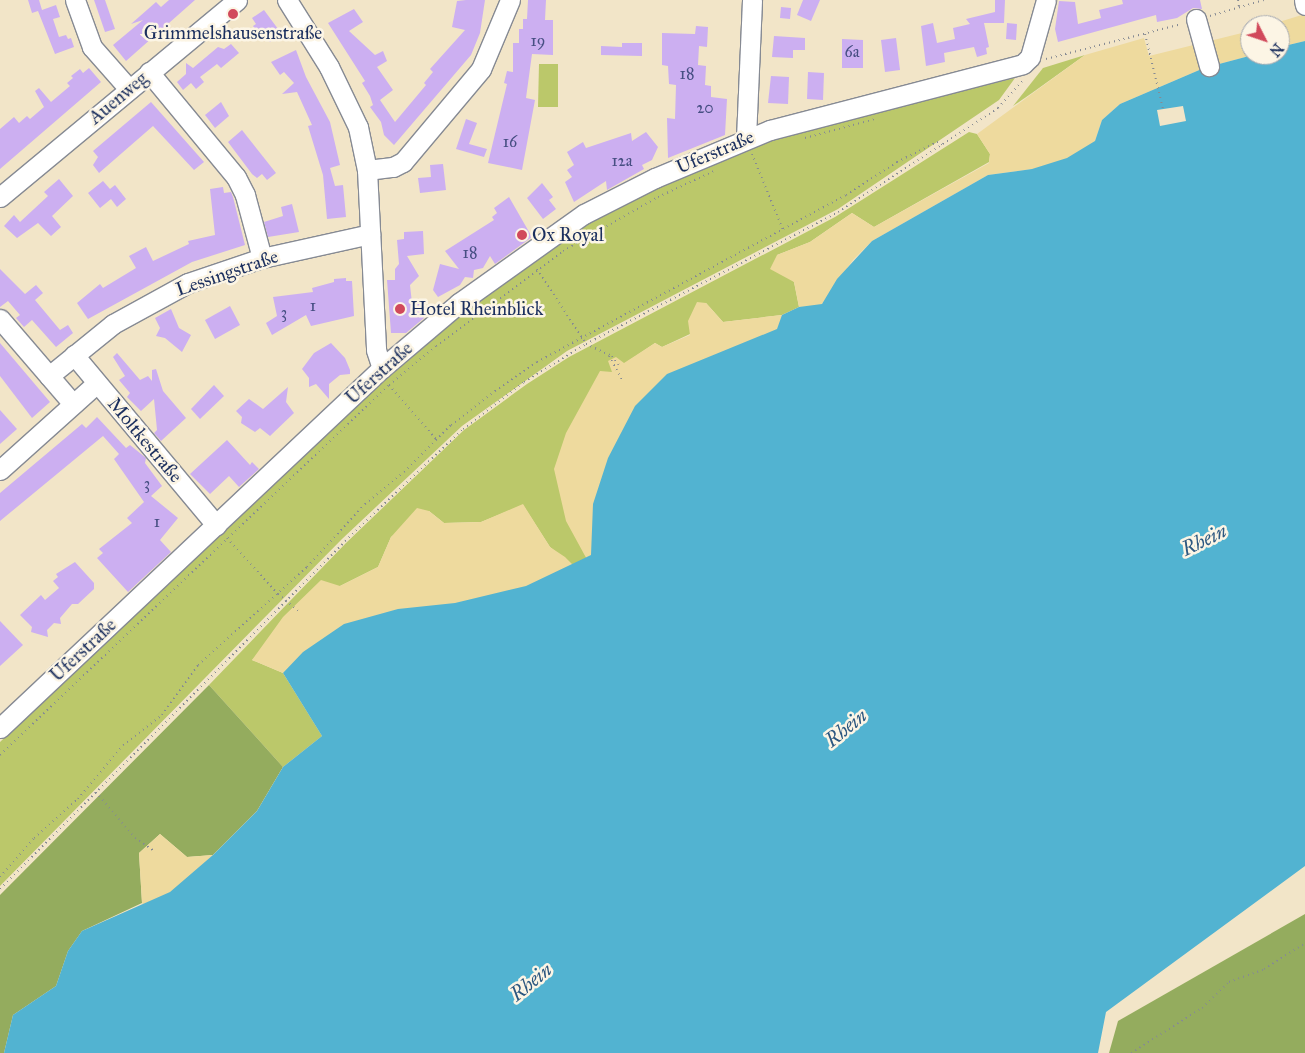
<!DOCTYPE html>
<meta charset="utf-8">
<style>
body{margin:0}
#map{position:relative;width:1305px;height:1053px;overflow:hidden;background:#f2e5c8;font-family:"IM FELL Great Primer",serif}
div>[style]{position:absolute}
.green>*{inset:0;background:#bbc86a}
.forest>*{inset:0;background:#94ac5e}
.sand>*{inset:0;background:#eeda9e}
.water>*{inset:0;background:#52b3d1}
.pier>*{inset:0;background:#f2e5c8}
.building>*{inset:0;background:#ccaff1}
.path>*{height:2px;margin-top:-1px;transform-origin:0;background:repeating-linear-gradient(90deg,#868a93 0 1px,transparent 0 5px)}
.roads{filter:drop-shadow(1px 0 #868a93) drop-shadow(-1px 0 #868a93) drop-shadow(0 1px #868a93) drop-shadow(0 -1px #868a93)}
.minor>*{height:19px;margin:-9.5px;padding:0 9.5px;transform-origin:9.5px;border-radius:9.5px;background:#fff}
.dots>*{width:14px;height:14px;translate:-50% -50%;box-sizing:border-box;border:2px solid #fcf5e5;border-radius:50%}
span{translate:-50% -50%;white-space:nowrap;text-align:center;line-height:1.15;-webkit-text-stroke:5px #fcf5e5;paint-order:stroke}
.number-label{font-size:16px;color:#474f83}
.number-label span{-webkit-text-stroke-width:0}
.poi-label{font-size:19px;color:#1b2f5e}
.left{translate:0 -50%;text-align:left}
.street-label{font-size:19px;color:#1b2f5e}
.water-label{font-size:20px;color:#2c5780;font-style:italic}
.north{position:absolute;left:1240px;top:15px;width:50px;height:50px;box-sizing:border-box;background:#fcf5e5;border:1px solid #a2a6af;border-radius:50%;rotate:131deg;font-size:14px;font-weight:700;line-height:20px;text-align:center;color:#1b2f5e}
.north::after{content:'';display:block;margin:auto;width:18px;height:22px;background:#d1495b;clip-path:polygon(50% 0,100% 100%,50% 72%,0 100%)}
</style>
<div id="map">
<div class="green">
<div style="clip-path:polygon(1085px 55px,1032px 93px,1013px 106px,1043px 68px)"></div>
<div style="clip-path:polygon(539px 64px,558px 64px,558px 107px,538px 107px)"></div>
<div style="clip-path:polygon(1015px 78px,999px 100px,838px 209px,567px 351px,462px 426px,342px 539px,0 886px,0 742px,405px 359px,493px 289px,588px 222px,659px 183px,774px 137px)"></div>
<div style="clip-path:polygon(969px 132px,977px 134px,990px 154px,989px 162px,874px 227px,852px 213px,810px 242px,777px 255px,794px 282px,799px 307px,782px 315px,723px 322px,706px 303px,690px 334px,662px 347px,655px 343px,612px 372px,596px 576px,580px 572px,550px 547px,523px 505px,481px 522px,444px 523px,429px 511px,391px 537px,378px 567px,340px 586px,252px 660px,283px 673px,322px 736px,283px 767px,209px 685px,346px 543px,464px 430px,527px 384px,569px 357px,835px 217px)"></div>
</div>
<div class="forest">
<div style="clip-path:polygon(209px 685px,283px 767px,257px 811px,213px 855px,187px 857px,160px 834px,139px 853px,142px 903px,82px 931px,68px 951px,56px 986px,13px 1015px,4px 1053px,0 1053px,0 895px)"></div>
<div style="clip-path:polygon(1305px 914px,1305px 1053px,1109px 1053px,1118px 1021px)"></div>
</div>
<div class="sand">
<div style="clip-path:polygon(1305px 14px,1305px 41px,1280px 47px,1280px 25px,1269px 25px)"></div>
<div style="clip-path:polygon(1250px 31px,1250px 55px,1253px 55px,1204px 68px,1120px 104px,1102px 120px,1095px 141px,1095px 189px,1105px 268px,1102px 278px,1097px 282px,1086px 273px,1067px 195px,1058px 182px,1032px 169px,988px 175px,872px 241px,853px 260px,822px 304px,821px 327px,826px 351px,849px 441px,839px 455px,831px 453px,821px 439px,788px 347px,780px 344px,728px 364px,674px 380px,645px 409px,616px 462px,602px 510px,601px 550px,614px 605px,612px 613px,589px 610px,570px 603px,556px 593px,457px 617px,397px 620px,345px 635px,308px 672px,310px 705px,307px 710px,283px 673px,252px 660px,283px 617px,321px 580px,340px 586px,378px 567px,391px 537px,417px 508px,429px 511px,444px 523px,481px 522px,523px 504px,550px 547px,565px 557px,580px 572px,594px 596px,603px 600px,596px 576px,566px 521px,554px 469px,566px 433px,600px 371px,612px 372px,608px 361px,616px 357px,624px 363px,655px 343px,662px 347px,690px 335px,688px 321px,697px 302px,706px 303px,723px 322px,782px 315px,799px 307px,794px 282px,770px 269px,777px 255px,810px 242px,852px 213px,874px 227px,989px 163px,990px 154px,977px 134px,1085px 55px,1144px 38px,1149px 56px)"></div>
<div style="clip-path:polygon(283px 767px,326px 773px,148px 912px,142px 903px,139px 853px,160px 834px,187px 857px,213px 855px,257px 811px)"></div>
</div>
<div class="water">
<div style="clip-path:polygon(1305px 41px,1305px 866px,1106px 1012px,1098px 1053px,4px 1053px,13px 1015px,56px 986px,68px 951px,82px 931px,170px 892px,213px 855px,257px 811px,283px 767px,322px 736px,283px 673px,303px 652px,344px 624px,398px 609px,455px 603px,526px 586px,591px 555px,593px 504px,608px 458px,635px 406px,667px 374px,777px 329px,782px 315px,799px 307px,822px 304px,837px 279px,872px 241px,988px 175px,1032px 169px,1067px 158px,1095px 141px,1102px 120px,1120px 104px,1204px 68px,1253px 55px,1280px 55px,1280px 47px)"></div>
</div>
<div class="pier">
<div style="clip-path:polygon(1183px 106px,1186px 121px,1160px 126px,1157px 110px)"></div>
</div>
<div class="building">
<div style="clip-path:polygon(28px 0,39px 0,42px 10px,56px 5px,60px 17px,53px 19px,59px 37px,66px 35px,68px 39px,71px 38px,74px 47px,55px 54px,38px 11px,32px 13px)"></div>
<div style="clip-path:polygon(94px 0,105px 0,115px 29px,105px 32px)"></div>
<div style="clip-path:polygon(169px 0,195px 0,126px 61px,113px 45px,143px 20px,131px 24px,156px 2px,161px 7px)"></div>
<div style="clip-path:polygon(466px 0,485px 0,480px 33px,471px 55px,394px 145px,384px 135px,381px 122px,370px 107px,373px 105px,370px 96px,362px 83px,365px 81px,328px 23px,354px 9px,363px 22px,349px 31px,375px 55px,383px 51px,387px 61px,377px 67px,393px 90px,380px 100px,395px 122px,426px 85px,424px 83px,433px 72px,430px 69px,465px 30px,452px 27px,457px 1px)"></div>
<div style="clip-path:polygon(528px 0,546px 0,545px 20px,553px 20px,553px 55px,532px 54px,526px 98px,535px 100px,522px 170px,488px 163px,507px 84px,504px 83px,507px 71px,513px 72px,513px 43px,519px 43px,519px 29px,523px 29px,523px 19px,527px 19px)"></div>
<div style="clip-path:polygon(803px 0,820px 0,811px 21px,797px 15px)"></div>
<div style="clip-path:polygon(995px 0,1005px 0,1004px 23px,984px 23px,989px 47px,986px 48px,987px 54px,977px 57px,974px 47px,944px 53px,945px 62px,926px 66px,921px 26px,933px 23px,937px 43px,955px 39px,953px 28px,970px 24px,966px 19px,995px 12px)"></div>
<div style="clip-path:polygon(1122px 0,1200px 0,1202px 9px,1193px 8px,1177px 18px,1157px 22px,1156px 15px,1058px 42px,1055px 29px,1059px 1px,1075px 2px,1078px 24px,1101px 18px,1099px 10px,1123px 4px)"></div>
<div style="clip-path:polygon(781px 7px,791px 8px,790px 19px,780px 18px)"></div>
<div style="clip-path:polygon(264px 10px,281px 33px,270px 42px,266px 37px,262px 39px,253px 26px,256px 24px,252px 18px)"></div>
<div style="clip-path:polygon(1007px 23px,1017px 24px,1016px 40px,1006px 39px)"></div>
<div style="clip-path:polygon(696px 26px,708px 27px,707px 47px,699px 46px,698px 65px,706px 66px,705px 85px,711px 86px,711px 97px,727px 99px,725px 135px,668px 158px,667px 118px,675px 119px,676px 85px,669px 84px,668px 66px,662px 65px,662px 33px,695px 34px)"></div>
<div style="clip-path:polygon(774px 36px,805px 38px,805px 50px,793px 50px,793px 58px,772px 57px)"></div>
<div style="clip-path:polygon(896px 38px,900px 70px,885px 72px,881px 40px)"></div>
<div style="clip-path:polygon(842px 39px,863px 40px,863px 68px,842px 68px)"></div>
<div style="clip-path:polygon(622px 43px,642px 43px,642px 56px,601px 55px,601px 46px,622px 47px)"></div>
<div style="clip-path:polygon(231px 44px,239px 53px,221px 68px,217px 64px,200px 77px,204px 82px,196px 89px,191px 83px,183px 90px,177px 82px,186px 74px,186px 63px,193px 68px,218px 47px,224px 49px)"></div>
<div style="clip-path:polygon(296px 50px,306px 77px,330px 122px,340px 165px,330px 168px,335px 186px,343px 185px,346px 217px,327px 219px,323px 175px,308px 126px,312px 125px,297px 92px,282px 94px,294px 83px,284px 72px,280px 75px,271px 62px)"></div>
<div style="clip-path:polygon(89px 68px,101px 82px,0 169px,0 129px,14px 117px,19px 123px,27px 116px,30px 119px,44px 107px,35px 91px,39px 88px,51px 102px,70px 86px,67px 83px,73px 78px,71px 76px,80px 69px,83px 73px)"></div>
<div style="clip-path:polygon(808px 72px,824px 73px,823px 100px,807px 99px)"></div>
<div style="clip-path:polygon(771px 76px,789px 77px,788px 104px,768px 103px)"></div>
<div style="clip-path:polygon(151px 102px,204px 162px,194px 170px,153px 126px,99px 173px,93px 165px,98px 157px,93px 151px)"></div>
<div style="clip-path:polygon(221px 102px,229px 116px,215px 128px,205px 115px)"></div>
<div style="clip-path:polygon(466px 119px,477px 123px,469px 144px,487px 149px,484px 157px,456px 149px)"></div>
<div style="clip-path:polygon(242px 130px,276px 173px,267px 180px,262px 174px,257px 178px,252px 174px,228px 142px)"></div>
<div style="clip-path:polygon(646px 132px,658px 147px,652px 160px,642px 165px,644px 169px,607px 190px,606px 181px,574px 202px,565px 182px,572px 177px,567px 170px,574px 165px,567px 152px,583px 142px,586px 148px,631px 133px,632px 141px)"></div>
<div style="clip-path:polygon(443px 164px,446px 190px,420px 193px,418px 178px,431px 177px,430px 165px)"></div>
<div style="clip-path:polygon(59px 179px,73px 196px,52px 216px,61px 227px,51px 236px,38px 223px,17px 238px,4px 226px,14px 215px,20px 222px,48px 196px,44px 192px)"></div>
<div style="clip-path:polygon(103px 181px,110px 189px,115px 185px,126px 199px,117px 207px,111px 199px,100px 208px,88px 193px)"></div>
<div style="clip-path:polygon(542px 183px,553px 197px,549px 200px,556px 209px,543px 219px,527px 198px)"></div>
<div style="clip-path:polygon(223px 187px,224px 193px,231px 192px,233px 197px,245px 245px,192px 262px,88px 319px,77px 303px,100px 284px,103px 288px,136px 268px,129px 256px,146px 247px,153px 261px,189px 244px,188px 241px,215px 235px,210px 189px)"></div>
<div style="clip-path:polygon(509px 197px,532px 237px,495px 264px,490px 256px,483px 268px,474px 270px,473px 278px,465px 277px,460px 285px,438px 297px,433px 290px,440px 264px,459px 269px,445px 251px,494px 220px,492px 217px,497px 213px,494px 208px)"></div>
<div style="clip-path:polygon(292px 204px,299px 232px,268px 237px,264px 222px,283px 216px,281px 207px)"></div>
<div style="clip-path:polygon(423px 231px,424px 254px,407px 256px,419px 276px,410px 285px,412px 303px,423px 303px,424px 318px,406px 333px,391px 333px,387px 280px,395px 280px,395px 269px,399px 264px,397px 240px,404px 239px,404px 232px)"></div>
<div style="clip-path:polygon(0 269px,25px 294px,36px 285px,43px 293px,35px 300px,60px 330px,68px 325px,73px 333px,56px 347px,32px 320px,24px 327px,16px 318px,20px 315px,8px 301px,0 307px)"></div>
<div style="clip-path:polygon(346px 278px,346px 281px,352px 281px,354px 316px,311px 326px,306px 315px,272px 335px,266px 323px,277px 316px,273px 297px,313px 292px,312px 288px,334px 282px,334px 279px)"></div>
<div style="clip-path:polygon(230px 306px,240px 325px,215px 339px,205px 320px)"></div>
<div style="clip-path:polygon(171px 309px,179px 328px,191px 335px,182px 352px,165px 338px,156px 336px,160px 328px,155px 318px)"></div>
<div style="clip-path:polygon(0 343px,50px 402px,32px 418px,0 376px)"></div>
<div style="clip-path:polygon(331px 343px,345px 358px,350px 370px,350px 374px,340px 375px,329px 384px,329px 399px,316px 384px,309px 387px,309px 378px,302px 369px,314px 353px)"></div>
<div style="clip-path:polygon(117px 353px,140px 380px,148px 376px,152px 381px,152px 370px,156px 369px,163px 391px,186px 418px,161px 441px,154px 433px,157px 430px,154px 399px,141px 411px,127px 397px,130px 393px,119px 380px,125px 376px,113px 357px)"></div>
<div style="clip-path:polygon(214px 385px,224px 396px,200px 419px,191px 409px)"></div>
<div style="clip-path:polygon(288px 387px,286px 402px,294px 413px,270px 436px,260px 428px,255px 432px,241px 423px,242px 417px,236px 411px,249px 399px,263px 409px)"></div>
<div style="clip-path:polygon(0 410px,17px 429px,0 444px)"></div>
<div style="clip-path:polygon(97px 417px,126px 448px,130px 445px,146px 458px,145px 463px,162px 486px,151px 496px,178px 518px,160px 540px,171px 552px,128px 592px,97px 558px,103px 553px,99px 549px,132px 523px,127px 518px,144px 502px,114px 459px,119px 454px,103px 436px,0 521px,0 493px,82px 424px,86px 428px)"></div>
<div style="clip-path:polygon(227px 440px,250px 465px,252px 462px,259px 469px,239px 487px,229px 476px,210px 494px,190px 474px)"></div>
<div style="clip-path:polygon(75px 562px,94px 583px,94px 589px,78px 604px,72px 604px,60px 618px,61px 624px,54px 623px,47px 630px,48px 637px,31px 632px,32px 627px,20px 615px,41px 595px,45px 600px,59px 588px,53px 581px,58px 577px,56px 574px)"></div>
<div style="clip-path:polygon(0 621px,23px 645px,0 666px)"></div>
</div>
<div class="path">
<div style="left:1238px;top:0;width:7px;rotate:82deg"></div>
<div style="left:1210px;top:16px;width:56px;rotate:-16.5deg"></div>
<div style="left:1145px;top:34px;width:77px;rotate:76.5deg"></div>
<div style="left:1046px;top:59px;width:139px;rotate:-14.5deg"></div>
<div style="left:805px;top:138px;width:73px;rotate:-15.2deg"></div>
<div style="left:752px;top:154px;width:82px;rotate:67.8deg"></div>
<div style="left:537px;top:269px;width:90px;rotate:56.8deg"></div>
<div style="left:586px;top:344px;width:29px;rotate:25deg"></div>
<div style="left:612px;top:356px;width:11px;rotate:52deg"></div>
<div style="left:609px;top:356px;width:29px;rotate:61deg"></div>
<div style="left:389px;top:385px;width:72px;rotate:49deg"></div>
<div style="left:227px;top:538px;width:76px;rotate:47.7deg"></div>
<div style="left:278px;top:594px;width:26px;rotate:40deg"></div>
<div style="left:0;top:755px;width:537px;rotate:-43.57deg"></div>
<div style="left:389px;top:385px;width:61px;rotate:-39.7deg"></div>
<div style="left:436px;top:346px;width:159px;rotate:-36.8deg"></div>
<div style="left:563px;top:251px;width:109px;rotate:-29.6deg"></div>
<div style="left:658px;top:197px;width:62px;rotate:-24.9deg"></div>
<div style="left:96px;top:792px;width:60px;rotate:49.7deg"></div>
<div style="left:135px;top:838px;width:23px;rotate:34deg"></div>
<div style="left:0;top:877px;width:52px;rotate:-48.9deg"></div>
<div style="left:34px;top:838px;width:59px;rotate:-41.6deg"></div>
<div style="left:78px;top:799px;width:70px;rotate:-50.2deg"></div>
<div style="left:123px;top:745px;width:49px;rotate:-37.6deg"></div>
<div style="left:162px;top:715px;width:62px;rotate:-54.2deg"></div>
<div style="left:198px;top:665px;width:147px;rotate:-42deg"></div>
<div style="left:307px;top:567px;width:86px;rotate:-47.4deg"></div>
<div style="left:365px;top:504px;width:50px;rotate:-39.4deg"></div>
<div style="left:404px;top:472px;width:66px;rotate:-45deg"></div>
<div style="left:451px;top:425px;width:56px;rotate:-37.7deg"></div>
<div style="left:495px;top:391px;width:51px;rotate:-34.6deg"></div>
<div style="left:537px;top:362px;width:351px;rotate:-28.4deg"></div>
<div style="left:846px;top:195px;width:61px;rotate:-32.9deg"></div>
<div style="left:897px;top:162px;width:45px;rotate:-26.6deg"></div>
<div style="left:937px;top:142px;width:8px;rotate:23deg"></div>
<div style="left:0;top:889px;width:490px;rotate:-45.2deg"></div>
<div style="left:345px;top:541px;width:163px;rotate:-43.5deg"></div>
<div style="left:463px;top:429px;width:77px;rotate:-37.6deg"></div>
<div style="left:524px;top:382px;width:73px;rotate:-31.5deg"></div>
<div style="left:586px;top:344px;width:284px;rotate:-27.6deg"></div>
<div style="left:838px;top:212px;width:191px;rotate:-33deg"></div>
<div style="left:998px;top:108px;width:38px;rotate:-48deg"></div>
<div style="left:1131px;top:1053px;width:84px;rotate:-32.4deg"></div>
<div style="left:1202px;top:1008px;width:37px;rotate:-44deg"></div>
<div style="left:1229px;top:982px;width:37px;rotate:-20deg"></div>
<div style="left:1264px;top:969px;width:49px;rotate:-32.4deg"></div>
</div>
<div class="roads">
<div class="minor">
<div style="left:75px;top:0;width:50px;rotate:70.1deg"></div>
<div style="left:92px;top:47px;width:56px;rotate:48.6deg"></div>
<div style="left:287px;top:0;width:79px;rotate:57.9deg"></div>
<div style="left:329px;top:67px;width:67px;rotate:64.2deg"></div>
<div style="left:358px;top:127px;width:44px;rotate:78.2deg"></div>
<div style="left:367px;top:170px;width:180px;rotate:87.1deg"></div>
<div style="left:376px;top:350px;width:19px;rotate:72deg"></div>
<div style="left:1304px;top:0;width:5px;rotate:79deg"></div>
<div style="left:1196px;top:19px;width:49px;rotate:74.5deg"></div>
<div style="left:149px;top:72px;width:136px;rotate:50.4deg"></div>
<div style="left:236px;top:177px;width:20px;rotate:63deg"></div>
<div style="left:245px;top:195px;width:65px;rotate:74.9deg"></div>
<div style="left:746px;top:138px;width:138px;rotate:-87.5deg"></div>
<div style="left:367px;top:170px;width:26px;rotate:-7deg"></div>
<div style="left:393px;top:167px;width:11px;rotate:-27deg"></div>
<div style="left:403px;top:162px;width:121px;rotate:-50deg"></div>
<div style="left:481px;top:69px;width:75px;rotate:-67.2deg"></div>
<div style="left:0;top:197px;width:308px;rotate:-39.7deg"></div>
<div style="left:0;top:319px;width:112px;rotate:49.3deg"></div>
<div style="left:74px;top:355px;width:222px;rotate:50.1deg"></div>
<div style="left:49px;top:376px;width:82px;rotate:-39.1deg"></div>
<div style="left:113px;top:324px;width:85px;rotate:-28.7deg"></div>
<div style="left:188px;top:283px;width:78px;rotate:-18.7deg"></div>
<div style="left:262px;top:258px;width:111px;rotate:-12.5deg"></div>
<div style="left:0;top:470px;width:130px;rotate:-41.9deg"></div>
<div style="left:0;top:728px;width:525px;rotate:-43.3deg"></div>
<div style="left:382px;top:368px;width:101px;rotate:-40.2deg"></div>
<div style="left:459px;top:303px;width:153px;rotate:-35.5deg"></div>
<div style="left:584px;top:214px;width:80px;rotate:-26.9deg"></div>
<div style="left:655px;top:178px;width:125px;rotate:-22.7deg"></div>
<div style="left:770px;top:130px;width:261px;rotate:-14.6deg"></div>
<div style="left:1023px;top:64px;width:10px;rotate:-45deg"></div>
<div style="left:1030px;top:57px;width:59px;rotate:-74.3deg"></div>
</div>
</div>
<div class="dots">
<div style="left:233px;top:14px;background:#d1495b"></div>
<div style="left:522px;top:235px;background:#d1495b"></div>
<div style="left:400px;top:309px;background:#d1495b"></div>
</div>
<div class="number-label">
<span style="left:538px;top:41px">19</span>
<span style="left:852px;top:52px">6a</span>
<span style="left:687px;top:74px">18</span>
<span style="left:705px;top:108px">20</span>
<span style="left:510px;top:142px">16</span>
<span style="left:622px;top:161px">12a</span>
<span style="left:470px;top:253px">18</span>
<span style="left:313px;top:306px">1</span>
<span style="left:284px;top:313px">3</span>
<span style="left:147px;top:484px">3</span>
<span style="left:157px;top:522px">1</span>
</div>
<div class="poi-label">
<span style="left:233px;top:33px">Grimmelshausenstraße</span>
<span class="left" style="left:532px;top:235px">Ox Royal</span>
<span class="left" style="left:410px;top:309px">Hotel Rheinblick</span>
</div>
<div class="street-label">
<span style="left:118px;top:98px;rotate:-40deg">Auenweg</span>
<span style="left:715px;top:152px;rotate:-23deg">Uferstraße</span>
<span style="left:227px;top:273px;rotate:-19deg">Lessingstraße</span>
<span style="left:379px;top:373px;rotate:-42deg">Uferstraße</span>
<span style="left:145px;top:440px;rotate:50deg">Moltkestraße</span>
<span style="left:83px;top:650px;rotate:-43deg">Uferstraße</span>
</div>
<div class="water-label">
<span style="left:1204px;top:540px;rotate:-26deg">Rhein</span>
<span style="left:846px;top:728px;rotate:-39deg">Rhein</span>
<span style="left:531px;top:982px;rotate:-39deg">Rhein</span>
</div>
<div class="north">N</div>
</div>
